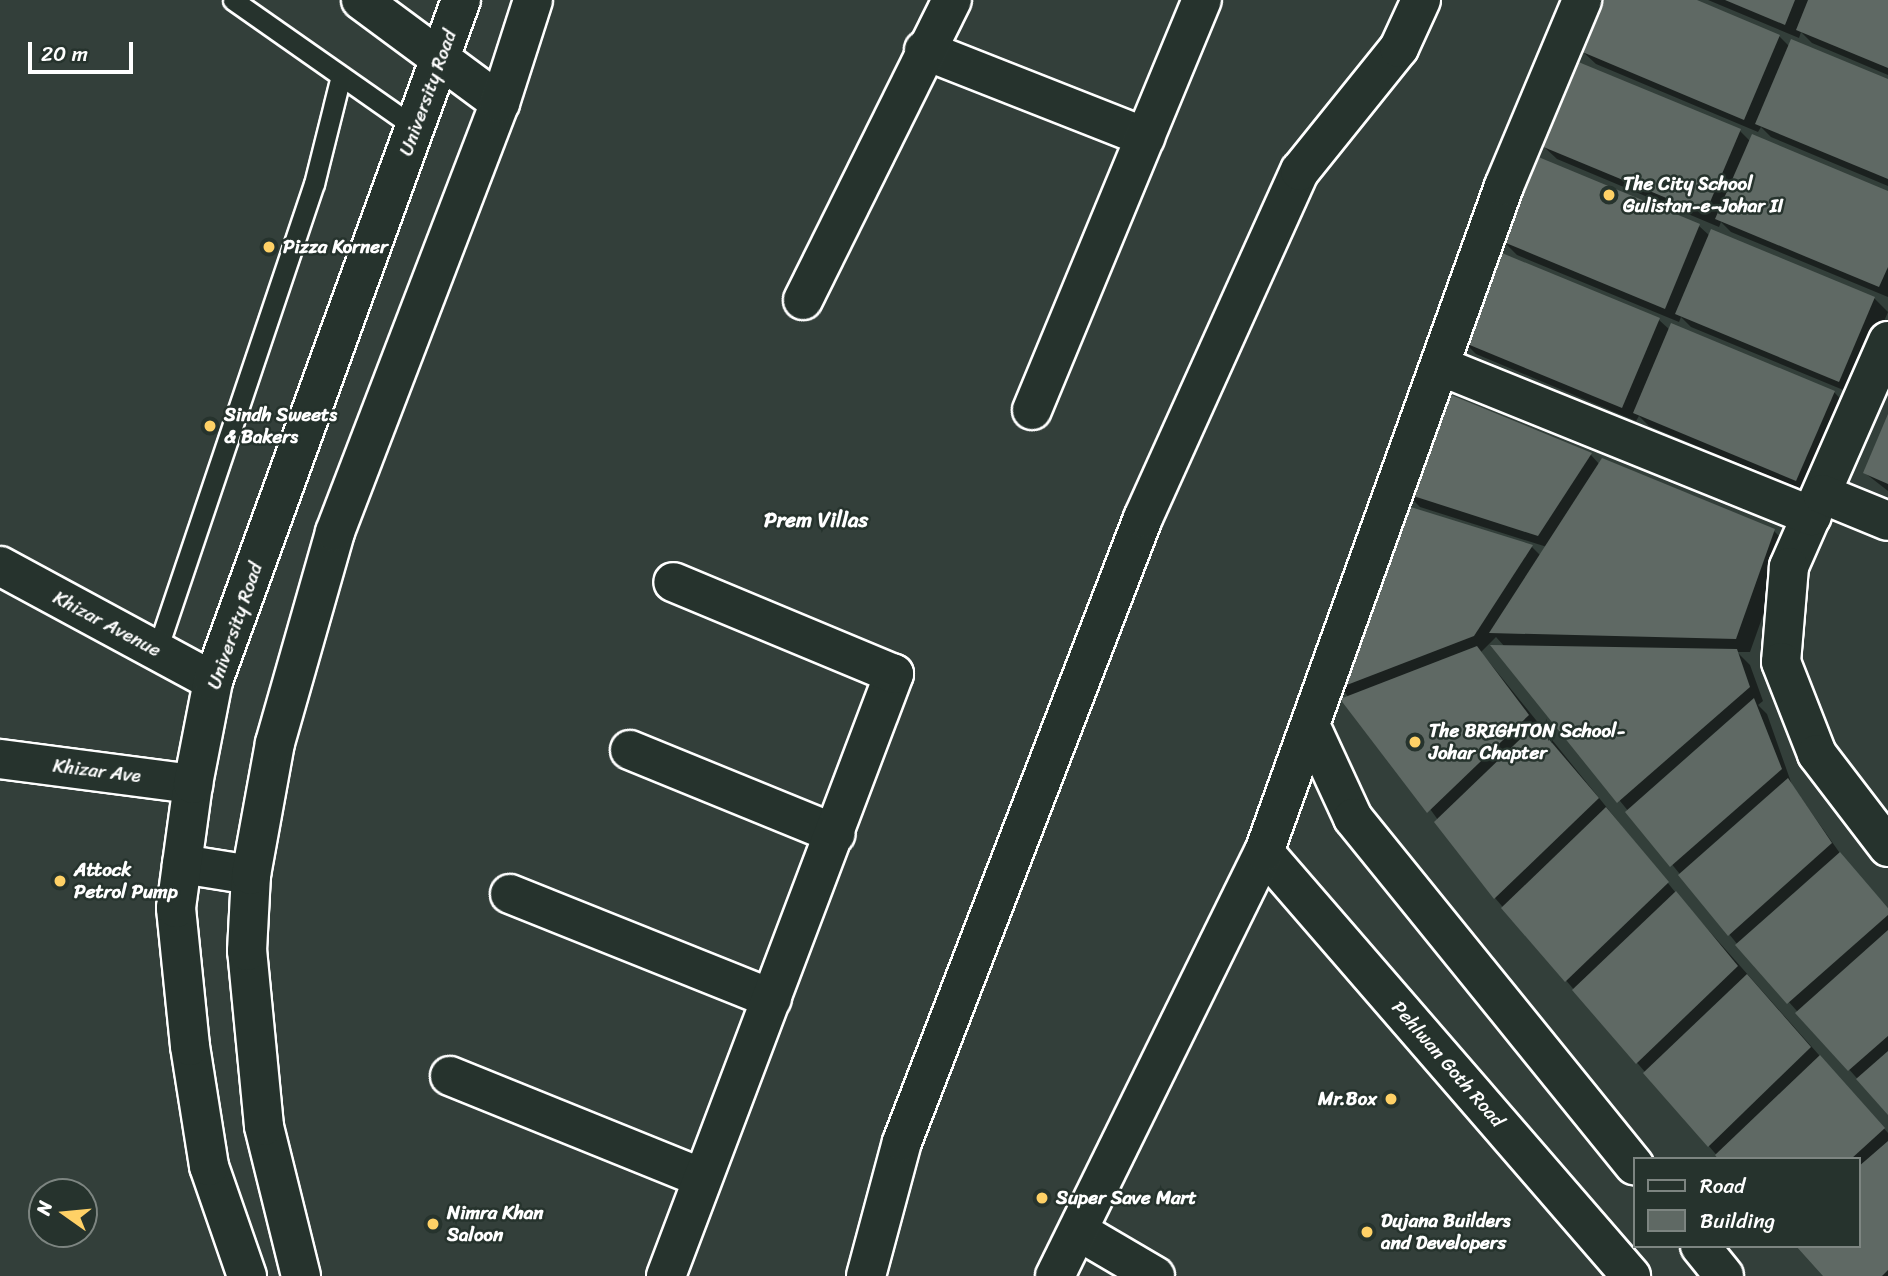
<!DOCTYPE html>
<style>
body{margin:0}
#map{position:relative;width:1888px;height:1276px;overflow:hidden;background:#333f3a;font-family:Sriracha,sans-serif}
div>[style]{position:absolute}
.shadow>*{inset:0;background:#0007}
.building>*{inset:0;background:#5f6964}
.roads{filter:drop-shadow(2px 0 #fff) drop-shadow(-2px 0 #fff) drop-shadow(0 2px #fff) drop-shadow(0 -2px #fff)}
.lane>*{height:19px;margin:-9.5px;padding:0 9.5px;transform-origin:9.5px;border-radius:9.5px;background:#26332d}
.street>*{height:38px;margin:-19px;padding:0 19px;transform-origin:19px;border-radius:19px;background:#26332d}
.secondary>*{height:38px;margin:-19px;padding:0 19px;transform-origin:19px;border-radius:19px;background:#26332d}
.primary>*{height:38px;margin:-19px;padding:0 19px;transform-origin:19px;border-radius:19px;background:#26332d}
.dots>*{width:19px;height:19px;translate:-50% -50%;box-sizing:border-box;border:4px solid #26332d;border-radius:50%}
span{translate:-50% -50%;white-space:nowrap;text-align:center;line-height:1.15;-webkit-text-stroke:5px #26332d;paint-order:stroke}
.street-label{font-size:19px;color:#fff}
.poi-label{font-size:19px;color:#fff;font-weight:700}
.left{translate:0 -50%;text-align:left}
.right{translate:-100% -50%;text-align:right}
.neighbourhood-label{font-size:21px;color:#fff;font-weight:700}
.legend{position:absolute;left:1633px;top:1157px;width:228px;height:91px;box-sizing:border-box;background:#26332d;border:2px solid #7d8581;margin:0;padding:9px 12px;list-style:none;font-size:21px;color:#fff}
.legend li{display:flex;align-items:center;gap:14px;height:35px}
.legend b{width:35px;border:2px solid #7d8581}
.north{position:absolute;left:28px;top:1178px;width:70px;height:70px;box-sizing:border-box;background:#26332d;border:2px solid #7d8581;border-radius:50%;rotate:285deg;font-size:19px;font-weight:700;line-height:28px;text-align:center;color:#fff}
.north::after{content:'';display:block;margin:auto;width:24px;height:32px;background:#ffd166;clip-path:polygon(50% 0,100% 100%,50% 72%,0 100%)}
.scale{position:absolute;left:28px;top:42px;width:105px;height:32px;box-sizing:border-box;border:4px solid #fff;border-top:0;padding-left:9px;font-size:21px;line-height:24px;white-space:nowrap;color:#fff;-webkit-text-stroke:5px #26332d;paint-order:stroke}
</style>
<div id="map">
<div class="shadow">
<div style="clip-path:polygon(1603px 0,1693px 0,1779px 36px,1790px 47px,1888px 81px,1888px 186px,1771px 137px,1761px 127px,1758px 132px,1596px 64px,1582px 51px)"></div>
<div style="clip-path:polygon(1708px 0,1888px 0,1888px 75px,1812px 43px,1801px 32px,1799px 38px)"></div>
<div style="clip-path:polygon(1740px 131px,1750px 141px,1888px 193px,1888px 297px,1731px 232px,1721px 222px,1719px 227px,1557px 159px,1543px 146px)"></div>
<div style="clip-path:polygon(1699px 226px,1710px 236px,1874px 298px,1888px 312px,1853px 394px,1691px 327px,1681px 317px,1679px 322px,1517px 255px,1503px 241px)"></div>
<div style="clip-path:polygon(1498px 253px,1659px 320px,1670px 330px,1834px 392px,1847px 406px,1810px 493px,1649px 426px,1639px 416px,1636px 421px,1476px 354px,1462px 340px)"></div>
<div style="clip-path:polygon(1888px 419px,1888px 491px,1865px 473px)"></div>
<div style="clip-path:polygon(1591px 455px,1600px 465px,1774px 531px,1788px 545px,1750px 652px,1737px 652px,1750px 665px,1763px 701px,1758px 705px,1767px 714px,1792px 785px,1844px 859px,1888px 908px,1888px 1113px,1738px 945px,1493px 646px,1505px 647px,1496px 637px,1481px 652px,1680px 898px,1888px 1133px,1888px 1276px,1825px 1276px,1858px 1246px,1858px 1159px,1720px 1159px,1495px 898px,1341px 687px,1532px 547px,1541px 556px,1547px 547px,1420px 507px,1406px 493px)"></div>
</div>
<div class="building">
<div style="clip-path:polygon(1601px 0,1697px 0,1780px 35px,1744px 120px,1580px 51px)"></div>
<div style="clip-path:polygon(1725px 0,1795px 0,1785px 25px)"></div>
<div style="clip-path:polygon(1808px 0,1888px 0,1888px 68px,1796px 30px)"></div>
<div style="clip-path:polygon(1791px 39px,1888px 79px,1888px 179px,1755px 124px)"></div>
<div style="clip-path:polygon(1576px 61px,1741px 129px,1705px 214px,1541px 146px)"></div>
<div style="clip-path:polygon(1752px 134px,1888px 191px,1888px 267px,1879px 287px,1715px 219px)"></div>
<div style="clip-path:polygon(1536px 156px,1700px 224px,1665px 309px,1501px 241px)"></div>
<div style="clip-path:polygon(1711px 229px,1875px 297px,1839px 382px,1675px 314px)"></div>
<div style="clip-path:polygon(1497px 251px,1660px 318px,1622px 408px,1460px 341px)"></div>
<div style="clip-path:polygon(1671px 323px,1835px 391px,1796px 481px,1633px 413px)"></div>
<div style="clip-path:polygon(1439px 390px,1592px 453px,1538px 536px,1404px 493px)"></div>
<div style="clip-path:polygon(1888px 414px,1888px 484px,1863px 473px)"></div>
<div style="clip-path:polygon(1602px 458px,1775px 529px,1736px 639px,1489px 633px)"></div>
<div style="clip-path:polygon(1401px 504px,1533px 545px,1474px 636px,1339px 688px)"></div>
<div style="clip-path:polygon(1490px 645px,1737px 649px,1750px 687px,1617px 803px)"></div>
<div style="clip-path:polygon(1477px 646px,1529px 715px,1427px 813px,1340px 699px)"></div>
<div style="clip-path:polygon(1754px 698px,1782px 769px,1670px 867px,1625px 812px)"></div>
<div style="clip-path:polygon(1536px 724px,1599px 798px,1494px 899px,1434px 822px)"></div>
<div style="clip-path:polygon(1788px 778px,1832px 843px,1728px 936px,1678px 875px)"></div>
<div style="clip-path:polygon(1606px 807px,1669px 882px,1565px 982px,1501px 908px)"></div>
<div style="clip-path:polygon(1840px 852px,1888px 908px,1888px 915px,1787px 1004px,1735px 945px)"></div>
<div style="clip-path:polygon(1676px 891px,1738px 966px,1636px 1064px,1572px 990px)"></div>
<div style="clip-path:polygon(1888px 930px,1888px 1036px,1848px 1071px,1795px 1013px)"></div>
<div style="clip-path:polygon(1747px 974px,1811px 1047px,1708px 1147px,1643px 1073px)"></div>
<div style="clip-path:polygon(1888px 1051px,1888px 1115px,1856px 1079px)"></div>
<div style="clip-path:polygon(1820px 1055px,1885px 1128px,1851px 1159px,1718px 1159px,1715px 1155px)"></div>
<div style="clip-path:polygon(1888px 1141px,1888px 1270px,1882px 1276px,1823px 1276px,1796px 1246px,1858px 1246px,1858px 1167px)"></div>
</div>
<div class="roads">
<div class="lane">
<div style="left:233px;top:0;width:223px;rotate:35deg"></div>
<div style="left:157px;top:650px;width:492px;rotate:-71.4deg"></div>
<div style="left:314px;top:184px;width:111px;rotate:-76deg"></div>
</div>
<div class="street">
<div style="left:924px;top:50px;width:238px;rotate:21.5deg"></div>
<div style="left:803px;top:300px;width:335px;rotate:-63.6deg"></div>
<div style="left:1888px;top:341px;width:247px;rotate:113.7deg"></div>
<div style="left:1789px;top:567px;width:95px;rotate:94.8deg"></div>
<div style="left:1781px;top:662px;width:99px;rotate:68.6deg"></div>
<div style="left:1817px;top:754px;width:117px;rotate:52.6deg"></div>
<div style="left:1440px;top:366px;width:401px;rotate:22deg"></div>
<div style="left:1032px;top:410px;width:444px;rotate:-67.5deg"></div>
<div style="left:1822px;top:494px;width:71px;rotate:22.2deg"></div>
<div style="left:630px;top:750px;width:222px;rotate:22.2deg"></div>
<div style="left:0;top:759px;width:195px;rotate:7.4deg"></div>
<div style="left:510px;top:894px;width:282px;rotate:21.8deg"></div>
<div style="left:450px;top:1076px;width:270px;rotate:22deg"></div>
<div style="left:1080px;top:1232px;width:87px;rotate:30.4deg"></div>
<div style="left:666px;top:1276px;width:644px;rotate:-69.26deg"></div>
<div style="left:894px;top:674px;width:239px;rotate:-157.4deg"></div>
</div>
<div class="secondary">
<div style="left:0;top:566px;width:242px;rotate:28.4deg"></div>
<div style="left:1311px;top:727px;width:100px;rotate:65.2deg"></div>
<div style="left:1353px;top:818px;width:447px;rotate:51deg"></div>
<div style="left:1264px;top:852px;width:561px;rotate:49.12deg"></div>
<div style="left:1700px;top:1246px;width:38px;rotate:51deg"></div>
<div style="left:866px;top:1276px;width:139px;rotate:-75deg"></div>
<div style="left:902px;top:1142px;width:669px;rotate:-68.88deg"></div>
<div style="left:1143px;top:518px;width:381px;rotate:-65.7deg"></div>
<div style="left:1300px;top:171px;width:158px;rotate:-51.2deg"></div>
<div style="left:1399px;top:48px;width:53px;rotate:-65.4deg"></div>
<div style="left:1055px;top:1276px;width:473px;rotate:-63.8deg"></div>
<div style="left:1264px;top:852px;width:708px;rotate:-70.18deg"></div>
<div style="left:1504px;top:186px;width:202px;rotate:-67.2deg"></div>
</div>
<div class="primary">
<div style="left:361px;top:0;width:173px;rotate:36.5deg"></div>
<div style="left:182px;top:864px;width:70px;rotate:9.1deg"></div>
<div style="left:247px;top:1276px;width:116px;rotate:-109.1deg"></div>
<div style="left:209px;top:1166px;width:121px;rotate:-99deg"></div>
<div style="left:190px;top:1046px;width:139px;rotate:-95.8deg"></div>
<div style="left:176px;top:908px;width:125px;rotate:-82.2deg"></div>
<div style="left:193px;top:784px;width:105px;rotate:-79deg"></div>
<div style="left:213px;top:681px;width:725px;rotate:-69.99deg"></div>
<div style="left:301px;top:1276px;width:154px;rotate:-103.9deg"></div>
<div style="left:264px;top:1126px;width:176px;rotate:-95.5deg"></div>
<div style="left:247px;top:951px;width:76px;rotate:-87deg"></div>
<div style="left:251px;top:875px;width:134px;rotate:-79.7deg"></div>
<div style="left:275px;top:743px;width:219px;rotate:-74.1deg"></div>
<div style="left:335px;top:532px;width:460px;rotate:-69deg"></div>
<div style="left:500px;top:103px;width:108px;rotate:-72.2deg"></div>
</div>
</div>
<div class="dots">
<div style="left:1609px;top:195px;background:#ffd166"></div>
<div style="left:269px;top:247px;background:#ffd166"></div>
<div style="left:210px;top:426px;background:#ffd166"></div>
<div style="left:1415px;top:742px;background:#ffd166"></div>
<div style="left:60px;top:881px;background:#ffd166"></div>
<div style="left:1391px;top:1099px;background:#ffd166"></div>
<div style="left:1042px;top:1198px;background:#ffd166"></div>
<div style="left:433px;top:1224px;background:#ffd166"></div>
<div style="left:1367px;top:1232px;background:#ffd166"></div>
</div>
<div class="street-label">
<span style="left:428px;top:93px;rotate:-70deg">University Road</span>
<span style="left:107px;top:624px;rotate:28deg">Khizar Avenue</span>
<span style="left:235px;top:626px;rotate:-71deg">University Road</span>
<span style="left:97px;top:771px;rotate:7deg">Khizar Ave</span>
<span style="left:1448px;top:1064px;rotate:49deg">Pehlwan Goth Road</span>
</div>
<div class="poi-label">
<span class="left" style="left:1623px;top:195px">The City School<br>Gulistan-e-Johar II</span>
<span class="left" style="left:283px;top:247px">Pizza Korner</span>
<span class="left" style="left:224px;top:426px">Sindh Sweets<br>&amp; Bakers</span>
<span class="left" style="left:1429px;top:742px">The BRIGHTON School-<br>Johar Chapter</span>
<span class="left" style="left:74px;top:881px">Attock<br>Petrol Pump</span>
<span class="right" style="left:1377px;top:1099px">Mr.Box</span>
<span class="left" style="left:1056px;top:1198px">Super Save Mart</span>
<span class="left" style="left:447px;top:1224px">Nimra Khan<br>Saloon</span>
<span class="left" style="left:1381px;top:1232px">Dujana Builders<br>and Developers</span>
</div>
<div class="neighbourhood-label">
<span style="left:816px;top:520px">Prem Villas</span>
</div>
<ul class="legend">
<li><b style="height:9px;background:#26332d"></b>Road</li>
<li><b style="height:19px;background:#5f6964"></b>Building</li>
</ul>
<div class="north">N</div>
<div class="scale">20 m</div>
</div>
